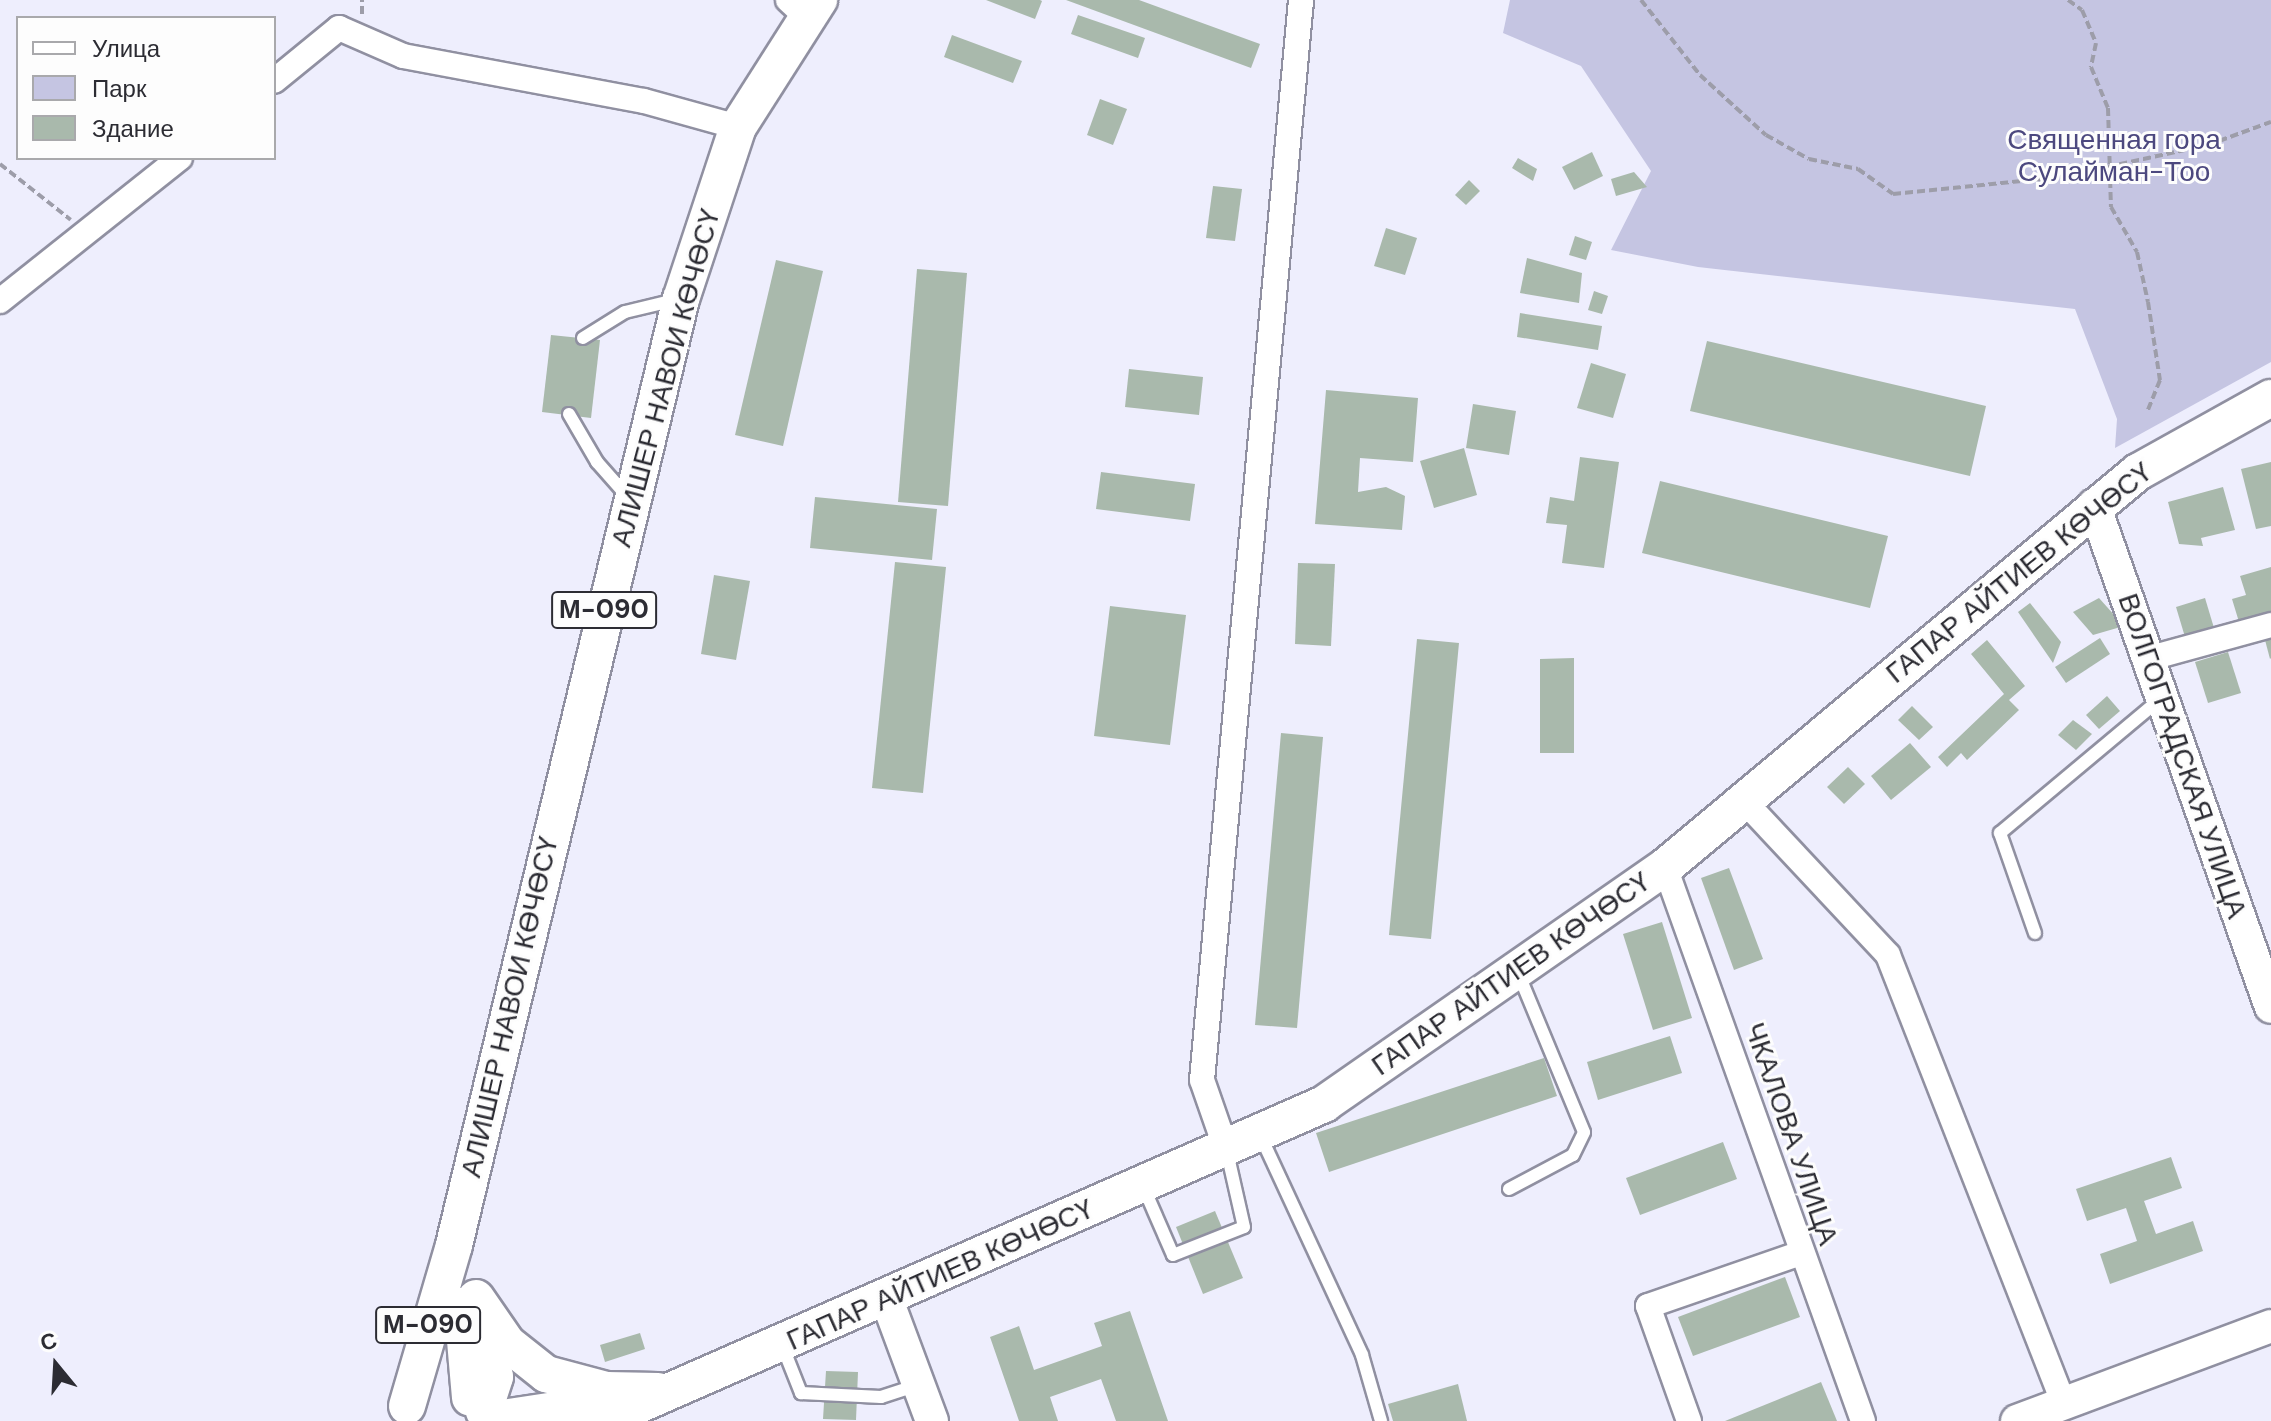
<!DOCTYPE html>
<meta charset="utf-8">
<style>
body{margin:0}
#map{position:relative;width:2271px;height:1421px;overflow:hidden;background:#eeeefd;font-family:"DM Sans",sans-serif}
div>[style]{position:absolute}
.green>*{inset:0;background:#c5c5e2}
.building>*{inset:0;background:#a9b9ac}
.path>*{height:4px;margin-top:-2px;transform-origin:0;background:repeating-linear-gradient(90deg,#9d9da9 0 8px,transparent 0 12px)}
.roads{filter:drop-shadow(2px 0 #9090a1) drop-shadow(-2px 0 #9090a1) drop-shadow(0 2px #9090a1) drop-shadow(0 -2px #9090a1)}
.lane>*{height:12px;margin:-6px;padding:0 6px;transform-origin:6px;border-radius:6px;background:#fff}
.street>*{height:24px;margin:-12px;padding:0 12px;transform-origin:12px;border-radius:12px;background:#fff}
.secondary>*{height:32px;margin:-16px;padding:0 16px;transform-origin:16px;border-radius:16px;background:#fff}
.primary>*{height:36px;margin:-18px;padding:0 18px;transform-origin:18px;border-radius:18px;background:#fff}
span{translate:-50% -50%;white-space:nowrap;text-align:center;line-height:1.15;-webkit-text-stroke:6px #fdfdfd;paint-order:stroke}
.shield-label span{padding:2px 6px;background:#fdfdfd;border:2px solid;border-radius:6px;-webkit-text-stroke-width:0}
.shield-label{font-size:26px;color:#2c2c33;font-weight:700}
.park-label{font-size:28px;color:#4c487f}
.street-label{font-size:28px;color:#2c2c33}
.legend{position:absolute;left:16px;top:16px;width:260px;height:144px;box-sizing:border-box;background:#fdfdfd;border:2px solid #a9a9ac;margin:0;padding:10px 14px;list-style:none;font-size:24px;color:#2c2c33}
.legend li{display:flex;align-items:center;gap:16px;height:40px}
.legend b{width:40px;border:2px solid #a9a9ac}
.north{position:absolute;left:16px;top:1325px;width:80px;height:80px;-webkit-text-stroke:6px #fdfdfd;paint-order:stroke;rotate:342deg;font-size:22px;font-weight:700;line-height:32px;text-align:center;color:#2c2c33}
.north::after{content:'';display:block;margin:auto;width:28px;height:36px;background:#2c2c33;clip-path:polygon(50% 0,100% 100%,50% 72%,0 100%)}
</style>
<div id="map">
<div class="green">
<div style="clip-path:polygon(1510px 0,2271px 0,2271px 362px,2115px 448px,2117px 419px,2075px 309px,1698px 267px,1611px 250px,1651px 171px,1581px 66px,1503px 33px)"></div>
</div>
<div class="building">
<div style="clip-path:polygon(986px 0,1040px 0,1042px 1px,1035px 19px)"></div>
<div style="clip-path:polygon(1066px 0,1139px 0,1260px 44px,1251px 68px)"></div>
<div style="clip-path:polygon(1078px 15px,1145px 38px,1138px 58px,1071px 34px)"></div>
<div style="clip-path:polygon(952px 35px,1022px 61px,1013px 83px,944px 57px)"></div>
<div style="clip-path:polygon(1100px 99px,1127px 109px,1113px 145px,1087px 135px)"></div>
<div style="clip-path:polygon(1592px 152px,1603px 176px,1574px 190px,1562px 167px)"></div>
<div style="clip-path:polygon(1518px 158px,1537px 169px,1533px 181px,1512px 168px)"></div>
<div style="clip-path:polygon(1634px 172px,1647px 187px,1616px 196px,1611px 179px)"></div>
<div style="clip-path:polygon(1469px 180px,1480px 191px,1466px 205px,1455px 195px)"></div>
<div style="clip-path:polygon(1213px 186px,1242px 189px,1235px 241px,1206px 238px)"></div>
<div style="clip-path:polygon(1386px 228px,1417px 238px,1405px 275px,1374px 266px)"></div>
<div style="clip-path:polygon(1575px 236px,1592px 242px,1586px 260px,1569px 255px)"></div>
<div style="clip-path:polygon(1527px 258px,1582px 273px,1579px 303px,1520px 293px)"></div>
<div style="clip-path:polygon(776px 260px,823px 271px,783px 446px,735px 435px)"></div>
<div style="clip-path:polygon(917px 269px,967px 273px,948px 506px,898px 502px)"></div>
<div style="clip-path:polygon(1594px 291px,1608px 296px,1602px 314px,1588px 310px)"></div>
<div style="clip-path:polygon(1520px 313px,1602px 326px,1598px 350px,1517px 337px)"></div>
<div style="clip-path:polygon(551px 335px,600px 340px,591px 418px,542px 412px)"></div>
<div style="clip-path:polygon(1707px 341px,1986px 406px,1970px 476px,1690px 411px)"></div>
<div style="clip-path:polygon(1591px 363px,1626px 374px,1613px 418px,1577px 408px)"></div>
<div style="clip-path:polygon(1129px 369px,1203px 377px,1199px 415px,1125px 407px)"></div>
<div style="clip-path:polygon(1326px 390px,1418px 398px,1413px 462px,1360px 458px,1358px 492px,1386px 487px,1405px 496px,1402px 530px,1315px 524px)"></div>
<div style="clip-path:polygon(1473px 404px,1516px 411px,1509px 455px,1466px 448px)"></div>
<div style="clip-path:polygon(1464px 448px,1477px 495px,1434px 508px,1420px 461px)"></div>
<div style="clip-path:polygon(1580px 457px,1619px 462px,1604px 568px,1562px 563px,1567px 525px,1546px 523px,1550px 497px,1574px 501px)"></div>
<div style="clip-path:polygon(2271px 462px,2271px 526px,2256px 529px,2241px 469px)"></div>
<div style="clip-path:polygon(1101px 472px,1195px 484px,1190px 521px,1096px 509px)"></div>
<div style="clip-path:polygon(1660px 481px,1888px 536px,1870px 608px,1642px 553px)"></div>
<div style="clip-path:polygon(2223px 487px,2235px 530px,2201px 538px,2203px 546px,2179px 544px,2168px 502px)"></div>
<div style="clip-path:polygon(815px 497px,937px 509px,932px 560px,810px 548px)"></div>
<div style="clip-path:polygon(895px 562px,946px 567px,923px 793px,872px 788px)"></div>
<div style="clip-path:polygon(1298px 563px,1335px 564px,1331px 646px,1295px 644px)"></div>
<div style="clip-path:polygon(2271px 567px,2271px 612px,2239px 622px,2232px 599px,2246px 595px,2240px 576px)"></div>
<div style="clip-path:polygon(714px 575px,750px 581px,736px 660px,701px 654px)"></div>
<div style="clip-path:polygon(2099px 598px,2124px 626px,2093px 635px,2073px 612px)"></div>
<div style="clip-path:polygon(2205px 598px,2214px 628px,2185px 637px,2176px 607px)"></div>
<div style="clip-path:polygon(2030px 603px,2061px 642px,2053px 663px,2018px 612px)"></div>
<div style="clip-path:polygon(1110px 606px,1186px 615px,1170px 745px,1094px 736px)"></div>
<div style="clip-path:polygon(2100px 638px,2110px 654px,2066px 683px,2055px 667px)"></div>
<div style="clip-path:polygon(2271px 638px,2271px 658px,2270px 659px,2265px 640px)"></div>
<div style="clip-path:polygon(1417px 639px,1459px 643px,1431px 939px,1389px 935px)"></div>
<div style="clip-path:polygon(1987px 640px,2025px 686px,2009px 700px,2019px 710px,1967px 760px,1961px 753px,1947px 767px,1938px 757px,2004px 694px,1971px 654px)"></div>
<div style="clip-path:polygon(2228px 652px,2241px 693px,2208px 703px,2195px 662px)"></div>
<div style="clip-path:polygon(1574px 658px,1574px 753px,1540px 753px,1540px 659px)"></div>
<div style="clip-path:polygon(2107px 696px,2120px 711px,2099px 729px,2086px 715px)"></div>
<div style="clip-path:polygon(1912px 706px,1933px 727px,1919px 740px,1898px 720px)"></div>
<div style="clip-path:polygon(2073px 720px,2092px 734px,2076px 750px,2058px 735px)"></div>
<div style="clip-path:polygon(1281px 733px,1323px 737px,1297px 1028px,1255px 1025px)"></div>
<div style="clip-path:polygon(1910px 743px,1931px 767px,1891px 800px,1871px 776px)"></div>
<div style="clip-path:polygon(1848px 767px,1865px 784px,1844px 804px,1827px 787px)"></div>
<div style="clip-path:polygon(1729px 868px,1763px 959px,1734px 970px,1701px 878px)"></div>
<div style="clip-path:polygon(1662px 922px,1692px 1018px,1653px 1030px,1623px 934px)"></div>
<div style="clip-path:polygon(1670px 1036px,1682px 1073px,1598px 1100px,1587px 1062px)"></div>
<div style="clip-path:polygon(1544px 1058px,1557px 1096px,1329px 1172px,1316px 1133px)"></div>
<div style="clip-path:polygon(1723px 1142px,1737px 1179px,1640px 1215px,1626px 1178px)"></div>
<div style="clip-path:polygon(2171px 1157px,2182px 1188px,2144px 1201px,2156px 1234px,2193px 1221px,2203px 1251px,2110px 1284px,2100px 1254px,2137px 1241px,2126px 1208px,2087px 1221px,2076px 1189px)"></div>
<div style="clip-path:polygon(1215px 1211px,1243px 1278px,1203px 1294px,1176px 1227px)"></div>
<div style="clip-path:polygon(1785px 1277px,1800px 1317px,1693px 1356px,1678px 1317px)"></div>
<div style="clip-path:polygon(1130px 1311px,1168px 1421px,1116px 1421px,1101px 1379px,1050px 1397px,1058px 1421px,1019px 1421px,990px 1337px,1019px 1326px,1034px 1370px,1102px 1346px,1094px 1323px)"></div>
<div style="clip-path:polygon(640px 1333px,645px 1349px,605px 1362px,600px 1345px)"></div>
<div style="clip-path:polygon(826px 1371px,858px 1372px,856px 1420px,823px 1419px)"></div>
<div style="clip-path:polygon(1821px 1382px,1837px 1421px,1725px 1421px)"></div>
<div style="clip-path:polygon(1458px 1384px,1467px 1421px,1393px 1421px,1388px 1404px)"></div>
</div>
<div class="path">
<div style="left:1641px;top:0;width:95px;rotate:51.8deg"></div>
<div style="left:1700px;top:75px;width:89px;rotate:42.3deg"></div>
<div style="left:1766px;top:135px;width:49px;rotate:29.2deg"></div>
<div style="left:1809px;top:159px;width:50px;rotate:11.5deg"></div>
<div style="left:1858px;top:169px;width:43px;rotate:35.5deg"></div>
<div style="left:1893px;top:194px;width:169px;rotate:-5.8deg"></div>
<div style="left:2061px;top:177px;width:150px;rotate:-12.3deg"></div>
<div style="left:2208px;top:145px;width:67px;rotate:-20.1deg"></div>
<div style="left:2068px;top:0;width:17px;rotate:36deg"></div>
<div style="left:2082px;top:10px;width:36px;rotate:67deg"></div>
<div style="left:2096px;top:43px;width:25px;rotate:102deg"></div>
<div style="left:2091px;top:67px;width:44px;rotate:67.5deg"></div>
<div style="left:2108px;top:108px;width:99px;rotate:88.3deg"></div>
<div style="left:2111px;top:207px;width:52px;rotate:60deg"></div>
<div style="left:2137px;top:252px;width:51px;rotate:77.6deg"></div>
<div style="left:2148px;top:302px;width:79px;rotate:81.3deg"></div>
<div style="left:2160px;top:380px;width:35px;rotate:112deg"></div>
<div style="left:362px;top:14px;width:14px;rotate:-90deg"></div>
<div style="left:0;top:164px;width:90px;rotate:38.3deg"></div>
</div>
<div class="roads">
<div class="lane">
<div style="left:583px;top:338px;width:49px;rotate:-31.8deg"></div>
<div style="left:625px;top:312px;width:51px;rotate:-13.5deg"></div>
<div style="left:569px;top:414px;width:56px;rotate:59.7deg"></div>
<div style="left:597px;top:462px;width:47px;rotate:48.5deg"></div>
<div style="left:2035px;top:933px;width:106px;rotate:-109.3deg"></div>
<div style="left:2000px;top:833px;width:207px;rotate:-39.9deg"></div>
<div style="left:1261px;top:1137px;width:240px;rotate:65.1deg"></div>
<div style="left:1362px;top:1355px;width:69px;rotate:73.9deg"></div>
<div style="left:1143px;top:1186px;width:75px;rotate:66.5deg"></div>
<div style="left:1173px;top:1255px;width:76px;rotate:-21.5deg"></div>
<div style="left:1244px;top:1227px;width:77px;rotate:-102.8deg"></div>
<div style="left:1509px;top:1189px;width:72px;rotate:-28deg"></div>
<div style="left:1573px;top:1155px;width:25px;rotate:-64deg"></div>
<div style="left:1584px;top:1132px;width:170px;rotate:-112.5deg"></div>
<div style="left:782px;top:1345px;width:52px;rotate:68.4deg"></div>
<div style="left:801px;top:1393px;width:80px;rotate:2.9deg"></div>
<div style="left:881px;top:1397px;width:38px;rotate:-18deg"></div>
</div>
<div class="street">
<div style="left:788px;top:0;width:25px;rotate:43deg"></div>
<div style="left:274px;top:81px;width:84px;rotate:-39.2deg"></div>
<div style="left:339px;top:28px;width:70px;rotate:23.6deg"></div>
<div style="left:403px;top:56px;width:245px;rotate:10.6deg"></div>
<div style="left:644px;top:101px;width:98px;rotate:15.5deg"></div>
<div style="left:0;top:301px;width:230px;rotate:-38.5deg"></div>
<div style="left:2147px;top:659px;width:129px;rotate:-15.3deg"></div>
<div style="left:1745px;top:802px;width:209px;rotate:46.9deg"></div>
<div style="left:1888px;top:955px;width:481px;rotate:68.6deg"></div>
<div style="left:1665px;top:867px;width:588px;rotate:70.33deg"></div>
<div style="left:1226px;top:1149px;width:73px;rotate:-109.2deg"></div>
<div style="left:1202px;top:1080px;width:1085px;rotate:-84.76deg"></div>
<div style="left:1689px;top:1421px;width:122px;rotate:-109.6deg"></div>
<div style="left:1648px;top:1306px;width:162px;rotate:-19.1deg"></div>
</div>
<div class="secondary">
<div style="left:2094px;top:505px;width:532px;rotate:70.58deg"></div>
<div style="left:887px;top:1300px;width:129px;rotate:69.6deg"></div>
<div style="left:2017px;top:1421px;width:271px;rotate:-20.5deg"></div>
</div>
<div class="primary">
<div style="left:476px;top:1298px;width:55px;rotate:55.4deg"></div>
<div style="left:507px;top:1343px;width:50px;rotate:38.5deg"></div>
<div style="left:546px;top:1374px;width:62px;rotate:14.9deg"></div>
<div style="left:606px;top:1390px;width:52px;rotate:1.1deg"></div>
<div style="left:462px;top:1306px;width:92px;rotate:85deg"></div>
<div style="left:483px;top:1321px;width:57px;rotate:77.9deg"></div>
<div style="left:495px;top:1377px;width:36px;rotate:108deg"></div>
<div style="left:407px;top:1406px;width:168px;rotate:-73.7deg"></div>
<div style="left:454px;top:1245px;width:973px;rotate:-76.51deg"></div>
<div style="left:681px;top:299px;width:181px;rotate:-71.7deg"></div>
<div style="left:738px;top:127px;width:151px;rotate:-57.5deg"></div>
<div style="left:489px;top:1420px;width:127px;rotate:-8.6deg"></div>
<div style="left:602px;top:1421px;width:789px;rotate:-23.7deg"></div>
<div style="left:1324px;top:1104px;width:415px;rotate:-34.8deg"></div>
<div style="left:1665px;top:867px;width:616px;rotate:-39.87deg"></div>
<div style="left:2138px;top:472px;width:152px;rotate:-29.1deg"></div>
</div>
</div>
<div class="shield-label">
<span style="left:604px;top:610px">М-090</span>
<span style="left:428px;top:1325px">М-090</span>
</div>
<div class="park-label">
<span style="left:2114px;top:156px">Священная гора<br>Сулайман-Тоо</span>
</div>
<div class="street-label">
<span style="left:666px;top:378px;rotate:-75deg">АЛИШЕР НАВОИ КӨЧӨСҮ</span>
<span style="left:2019px;top:573px;rotate:-39deg">ГАПАР АЙТИЕВ КӨЧӨСҮ</span>
<span style="left:2182px;top:756px;rotate:71deg">ВОЛГОГРАДСКАЯ УЛИЦА</span>
<span style="left:1511px;top:974px;rotate:-35deg">ГАПАР АЙТИЕВ КӨЧӨСҮ</span>
<span style="left:510px;top:1007px;rotate:-77deg">АЛИШЕР НАВОИ КӨЧӨСҮ</span>
<span style="left:1791px;top:1134px;rotate:71deg">ЧКАЛОВА УЛИЦА</span>
<span style="left:940px;top:1275px;rotate:-24deg">ГАПАР АЙТИЕВ КӨЧӨСҮ</span>
</div>
<ul class="legend">
<li><b style="height:10px;background:#fff"></b>Улица</li>
<li><b style="height:22px;background:#c5c5e2"></b>Парк</li>
<li><b style="height:22px;background:#a9b9ac"></b>Здание</li>
</ul>
<div class="north">С</div>
</div>
